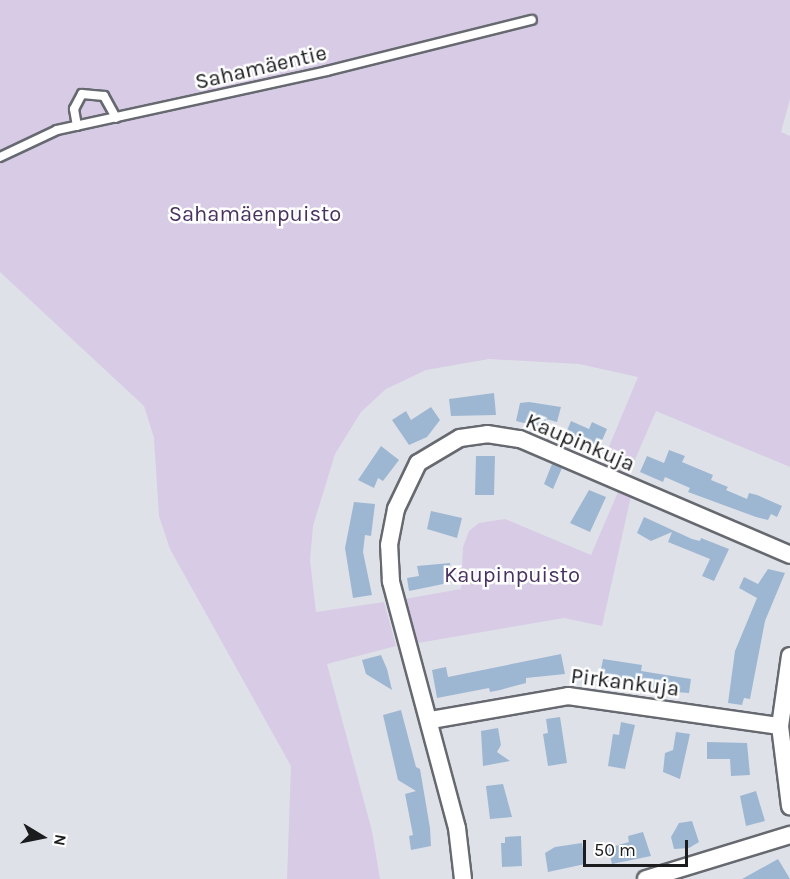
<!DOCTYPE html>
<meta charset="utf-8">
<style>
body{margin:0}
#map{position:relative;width:790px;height:879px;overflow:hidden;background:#dfe1e8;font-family:Karla,sans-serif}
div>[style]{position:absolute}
.green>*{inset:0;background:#d7cbe5}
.building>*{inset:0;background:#9db7d2}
.roads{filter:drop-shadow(2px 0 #66696f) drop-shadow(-2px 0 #66696f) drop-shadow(0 2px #66696f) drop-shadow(0 -2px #66696f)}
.lane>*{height:8px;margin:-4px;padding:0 4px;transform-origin:4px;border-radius:4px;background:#fff}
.street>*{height:16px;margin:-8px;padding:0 8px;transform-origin:8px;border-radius:8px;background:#fff}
span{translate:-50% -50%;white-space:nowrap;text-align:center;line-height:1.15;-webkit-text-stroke:5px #fff;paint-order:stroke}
.street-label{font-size:22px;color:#1b1c1e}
.park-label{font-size:22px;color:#49325f}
.north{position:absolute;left:12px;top:807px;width:60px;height:60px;-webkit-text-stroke:4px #fff;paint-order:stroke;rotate:100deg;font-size:16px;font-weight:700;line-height:24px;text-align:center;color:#1b1c1e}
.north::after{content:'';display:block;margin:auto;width:21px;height:27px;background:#1b1c1e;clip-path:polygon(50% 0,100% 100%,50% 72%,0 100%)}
.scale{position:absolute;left:583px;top:840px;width:105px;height:27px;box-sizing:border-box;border:3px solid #1b1c1e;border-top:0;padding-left:8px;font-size:18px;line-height:21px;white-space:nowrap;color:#1b1c1e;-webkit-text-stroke:4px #fff;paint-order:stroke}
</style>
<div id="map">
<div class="green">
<div style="clip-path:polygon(0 0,790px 0,790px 99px,781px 132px,790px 136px,790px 467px,656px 411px,627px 478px,601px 466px,638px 377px,579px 364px,489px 359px,426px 370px,386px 389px,361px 412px,335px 454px,313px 526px,310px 560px,316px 612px,384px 602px,396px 646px,327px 664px,372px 831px,380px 879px,287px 879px,291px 766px,170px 549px,159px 516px,154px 438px,144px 406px,0 272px)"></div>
<div style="clip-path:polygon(618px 492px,631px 496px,602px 626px,564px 618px,412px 644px,399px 600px,461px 589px,463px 547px,469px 531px,479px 523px,505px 519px,591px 555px)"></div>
</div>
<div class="building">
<div style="clip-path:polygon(494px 393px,496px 415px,451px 416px,449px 399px)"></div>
<div style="clip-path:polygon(529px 402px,561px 407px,557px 422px,546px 419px,544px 427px,540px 427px,516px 421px,520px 403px)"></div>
<div style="clip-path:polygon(431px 407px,440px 420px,427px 437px,409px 445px,392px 420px,406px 411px,411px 420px)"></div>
<div style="clip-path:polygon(571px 421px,589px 429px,592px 422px,607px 429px,597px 452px,578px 444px,576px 437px,566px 433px)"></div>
<div style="clip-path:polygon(381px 446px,399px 460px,383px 481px,378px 478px,374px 488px,358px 480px)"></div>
<div style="clip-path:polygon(669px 450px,685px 456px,682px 462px,713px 475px,711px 480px,728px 487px,726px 490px,747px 499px,749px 493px,757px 495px,782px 506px,777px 517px,771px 514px,768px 520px,756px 517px,688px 492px,690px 488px,665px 477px,663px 482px,640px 472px,647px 456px,664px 463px)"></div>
<div style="clip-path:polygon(476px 456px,495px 456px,494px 495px,475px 495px)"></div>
<div style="clip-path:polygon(552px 464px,562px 468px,553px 489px,544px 484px)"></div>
<div style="clip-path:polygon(589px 490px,606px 497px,590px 532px,570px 523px)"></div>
<div style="clip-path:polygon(354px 502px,375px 504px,371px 536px,365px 535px,363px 552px,372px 595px,353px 598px,345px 548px)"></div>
<div style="clip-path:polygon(431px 511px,462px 518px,457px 538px,427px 529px)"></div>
<div style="clip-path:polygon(644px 517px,692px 539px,700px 541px,701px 538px,729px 549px,714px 581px,702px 576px,710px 559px,668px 542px,672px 532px,651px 541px,637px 533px)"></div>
<div style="clip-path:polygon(450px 563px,453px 582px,409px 591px,407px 578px,419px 576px,417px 566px)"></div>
<div style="clip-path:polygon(768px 569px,785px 573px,765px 621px,750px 699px,744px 698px,742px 705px,728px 703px,735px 651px,757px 598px,739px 588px,744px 577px,758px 584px)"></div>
<div style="clip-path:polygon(561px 654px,565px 674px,526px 678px,526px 683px,500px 690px,490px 692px,489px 688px,437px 698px,432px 670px,446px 667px,448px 677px)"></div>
<div style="clip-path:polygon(381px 655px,387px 669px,392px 690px,366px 674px,362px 660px)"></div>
<div style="clip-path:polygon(603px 659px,642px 665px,641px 671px,691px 679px,689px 693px,649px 690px,650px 685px,627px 681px,626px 686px,599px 681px)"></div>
<div style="clip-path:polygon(401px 710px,416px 767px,420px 769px,430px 828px,431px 846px,411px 850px,409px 836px,413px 835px,405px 794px,416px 791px,398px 780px,383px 715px)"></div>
<div style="clip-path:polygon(560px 717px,567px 763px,548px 766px,543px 734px,548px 733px,546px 719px)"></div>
<div style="clip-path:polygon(621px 722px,635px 725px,625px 769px,608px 766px,613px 734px,619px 735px)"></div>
<div style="clip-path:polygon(498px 728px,501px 745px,497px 752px,510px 761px,483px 766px,481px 731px)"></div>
<div style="clip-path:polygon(676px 732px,690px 734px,680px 779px,663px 772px,665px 753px,673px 750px)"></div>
<div style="clip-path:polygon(707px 742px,747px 743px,750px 775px,731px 776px,730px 759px,707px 759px)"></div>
<div style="clip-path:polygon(503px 784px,512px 817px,490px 819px,486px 786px)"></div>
<div style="clip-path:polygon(756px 791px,765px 821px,746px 826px,740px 796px)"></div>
<div style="clip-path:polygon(692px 821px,699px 842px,689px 848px,674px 849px,671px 837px,679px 823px)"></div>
<div style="clip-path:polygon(643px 832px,651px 856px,612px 864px,608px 848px,629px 842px,628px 836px)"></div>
<div style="clip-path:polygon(521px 836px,522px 866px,502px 867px,501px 843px,505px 843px,505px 837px)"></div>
<div style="clip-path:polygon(582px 843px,585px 864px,548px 872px,545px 853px,555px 847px)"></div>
<div style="clip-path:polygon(778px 859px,790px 879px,742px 879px)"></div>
</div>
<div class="roads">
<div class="lane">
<div style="left:77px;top:126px;width:17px;rotate:-100deg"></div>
<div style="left:74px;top:109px;width:17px;rotate:-62deg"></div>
<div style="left:82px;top:94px;width:22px;rotate:5deg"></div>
<div style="left:104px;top:96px;width:25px;rotate:61deg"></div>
<div style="left:0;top:157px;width:63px;rotate:-25.3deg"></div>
<div style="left:57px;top:130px;width:276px;rotate:-12.3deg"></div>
<div style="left:327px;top:71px;width:211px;rotate:-14deg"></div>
</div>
<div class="street">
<div style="left:790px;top:656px;width:71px;rotate:98.1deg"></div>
<div style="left:780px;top:726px;width:81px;rotate:82.9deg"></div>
<div style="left:431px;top:720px;width:139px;rotate:-9.9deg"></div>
<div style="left:568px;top:696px;width:214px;rotate:8.1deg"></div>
<div style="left:463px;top:879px;width:51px;rotate:-96.7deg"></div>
<div style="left:457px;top:828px;width:256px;rotate:-105deg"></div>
<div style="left:391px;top:581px;width:36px;rotate:-93deg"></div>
<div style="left:389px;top:545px;width:37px;rotate:-79deg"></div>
<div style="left:396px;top:509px;width:51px;rotate:-64.4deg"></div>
<div style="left:418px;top:463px;width:49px;rotate:-30.8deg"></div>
<div style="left:460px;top:438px;width:27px;rotate:-8deg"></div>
<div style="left:487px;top:434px;width:33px;rotate:9deg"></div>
<div style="left:520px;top:439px;width:294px;rotate:23.2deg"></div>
<div style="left:646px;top:879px;width:151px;rotate:-17deg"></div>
</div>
</div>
<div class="street-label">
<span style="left:261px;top:68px;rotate:-13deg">Sahamäentie</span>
<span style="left:580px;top:443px;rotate:23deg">Kaupinkuja</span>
<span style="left:625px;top:683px;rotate:7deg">Pirkankuja</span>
</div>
<div class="park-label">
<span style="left:255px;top:215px">Sahamäenpuisto</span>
<span style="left:512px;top:576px">Kaupinpuisto</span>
</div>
<div class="north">N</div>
<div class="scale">50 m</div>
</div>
